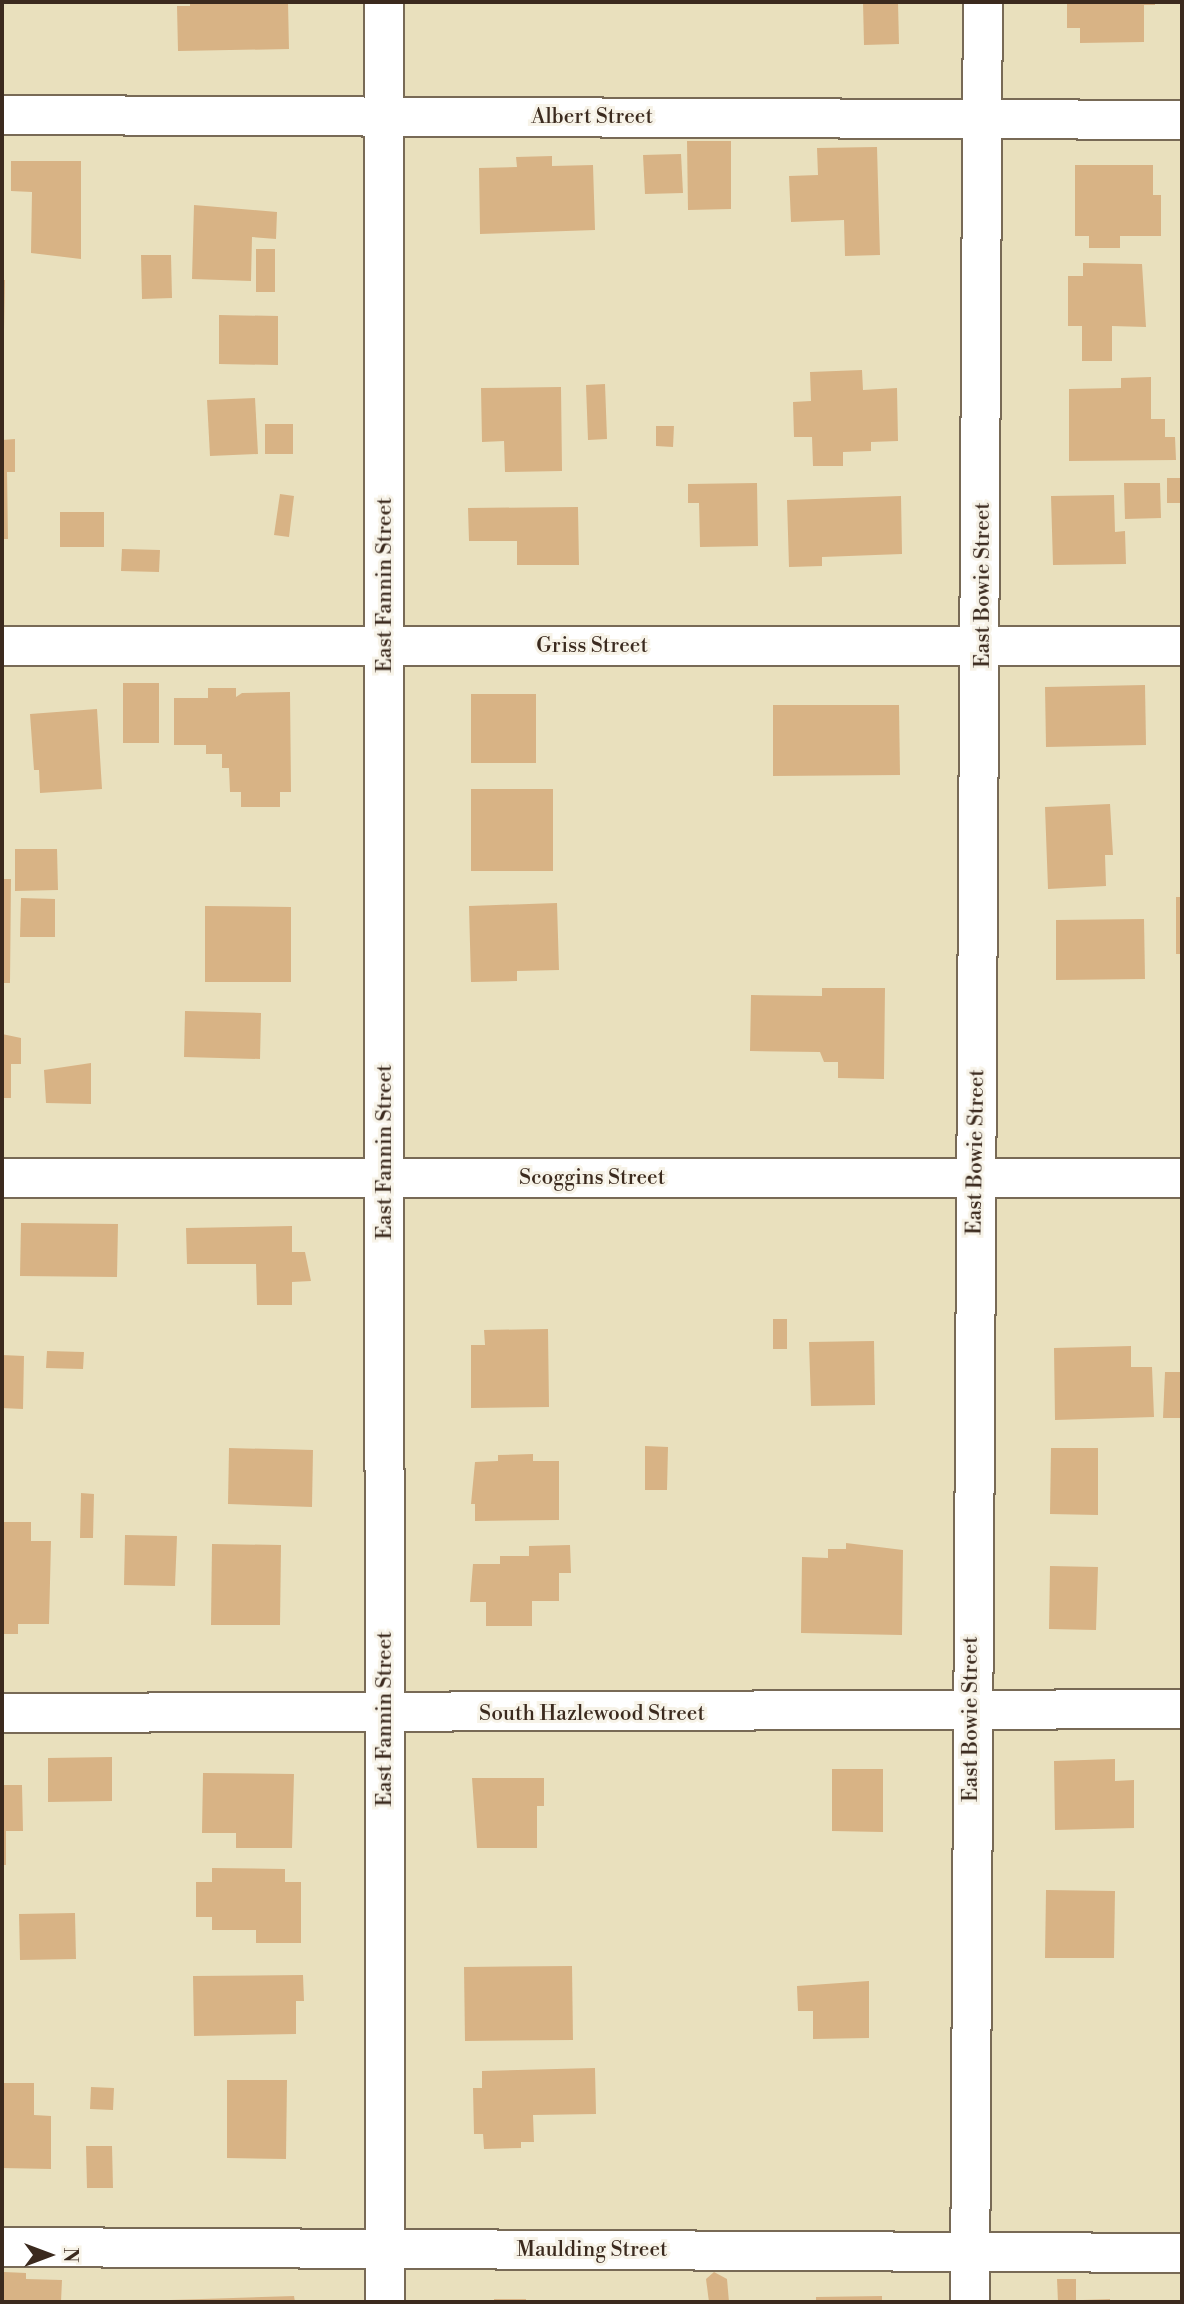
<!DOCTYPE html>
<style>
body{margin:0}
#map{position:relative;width:1184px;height:2304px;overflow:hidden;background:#e9e0bd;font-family:"Libre Bodoni",serif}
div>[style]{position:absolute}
.building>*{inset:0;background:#d8b385}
.roads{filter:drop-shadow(2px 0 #786a56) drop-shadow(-2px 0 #786a56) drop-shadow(0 2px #786a56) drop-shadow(0 -2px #786a56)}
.minor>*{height:38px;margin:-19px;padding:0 19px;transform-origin:19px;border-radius:19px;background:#fff}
span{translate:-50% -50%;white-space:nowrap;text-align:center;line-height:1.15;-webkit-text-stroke:6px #f7f3e8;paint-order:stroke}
.street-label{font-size:21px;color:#3b2a1e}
.frame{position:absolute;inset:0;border:4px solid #3b2a1e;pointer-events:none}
.north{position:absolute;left:14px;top:2220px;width:70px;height:70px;-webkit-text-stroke:5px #f7f3e8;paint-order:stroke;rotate:90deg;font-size:19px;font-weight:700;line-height:28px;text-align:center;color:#3b2a1e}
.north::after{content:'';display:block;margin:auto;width:24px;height:32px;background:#3b2a1e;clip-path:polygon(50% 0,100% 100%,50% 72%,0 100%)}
</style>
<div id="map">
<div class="building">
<div style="clip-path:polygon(190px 2px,288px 2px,289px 49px,178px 51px,177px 6px,190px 6px)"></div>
<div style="clip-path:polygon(863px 2px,898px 2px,899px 44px,864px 45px)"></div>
<div style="clip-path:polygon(1067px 2px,1155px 2px,1155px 5px,1144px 5px,1144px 42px,1080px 43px,1080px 28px,1067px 28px)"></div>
<div style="clip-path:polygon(687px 141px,731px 141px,731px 209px,688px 210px)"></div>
<div style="clip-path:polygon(877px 147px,880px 255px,845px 256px,844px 220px,791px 222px,789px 176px,818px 175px,817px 148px)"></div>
<div style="clip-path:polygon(681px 154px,683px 193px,645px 194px,643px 155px)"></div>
<div style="clip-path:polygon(552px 156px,552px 166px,593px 165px,595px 230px,480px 234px,479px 168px,517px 167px,516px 157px)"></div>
<div style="clip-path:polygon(11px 161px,81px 161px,81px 259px,31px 253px,32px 192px,11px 191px)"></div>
<div style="clip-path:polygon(1075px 165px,1153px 165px,1153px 195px,1161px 195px,1161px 236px,1120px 236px,1120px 248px,1089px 248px,1089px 236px,1075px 236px)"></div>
<div style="clip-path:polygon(194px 205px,277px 212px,276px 239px,252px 237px,251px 281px,192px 279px)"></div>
<div style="clip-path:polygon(256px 249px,275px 249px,275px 292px,256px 292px)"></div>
<div style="clip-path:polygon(141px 255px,171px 255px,172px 298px,142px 299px)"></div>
<div style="clip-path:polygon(1083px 263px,1142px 264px,1146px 327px,1112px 326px,1112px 361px,1082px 361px,1082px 326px,1068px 326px,1068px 276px,1083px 276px)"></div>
<div style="clip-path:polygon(2px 280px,5px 280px,4px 330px,2px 330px)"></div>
<div style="clip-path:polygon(219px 315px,278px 316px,278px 365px,219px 364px)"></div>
<div style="clip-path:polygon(862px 370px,863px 390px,897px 388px,898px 441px,871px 442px,871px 451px,843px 452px,843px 466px,813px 466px,812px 437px,794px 437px,793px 402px,811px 401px,810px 372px)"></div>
<div style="clip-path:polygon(1151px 377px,1151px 419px,1165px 419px,1165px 437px,1175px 437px,1176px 460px,1069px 461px,1069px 389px,1121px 388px,1121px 378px)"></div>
<div style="clip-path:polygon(605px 384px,607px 439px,588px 440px,586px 385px)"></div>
<div style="clip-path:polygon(561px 387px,562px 471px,505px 472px,504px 441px,482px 442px,481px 388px)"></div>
<div style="clip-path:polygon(255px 398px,258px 454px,210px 456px,207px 400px)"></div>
<div style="clip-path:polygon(265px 424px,293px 424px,293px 454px,265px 454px)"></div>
<div style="clip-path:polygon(656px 426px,674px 426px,673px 447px,656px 446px)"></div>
<div style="clip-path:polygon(15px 439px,15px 472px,7px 472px,8px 539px,2px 539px,2px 440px)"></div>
<div style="clip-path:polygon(1167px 478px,1182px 478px,1182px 503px,1167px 503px)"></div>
<div style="clip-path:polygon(757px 483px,758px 546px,700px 547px,699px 503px,688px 503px,688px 484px)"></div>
<div style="clip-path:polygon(1124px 483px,1160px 483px,1161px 518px,1125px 519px)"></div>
<div style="clip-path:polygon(280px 494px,294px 496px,289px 537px,274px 535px)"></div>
<div style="clip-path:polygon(1114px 495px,1115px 532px,1125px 531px,1126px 564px,1053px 565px,1051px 496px)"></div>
<div style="clip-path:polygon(901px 496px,902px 554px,822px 557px,822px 566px,789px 567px,787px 500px)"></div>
<div style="clip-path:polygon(578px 507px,579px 565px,517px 565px,517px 541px,469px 541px,468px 508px)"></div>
<div style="clip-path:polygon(60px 512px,104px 512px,104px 547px,60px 547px)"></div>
<div style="clip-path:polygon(122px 549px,160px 550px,159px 572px,121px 571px)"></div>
<div style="clip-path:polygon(123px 683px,159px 683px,159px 743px,123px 743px)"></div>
<div style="clip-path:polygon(1145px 685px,1146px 745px,1046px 747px,1045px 687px)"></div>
<div style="clip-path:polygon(208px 688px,236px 688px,236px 697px,242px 693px,290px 692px,291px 792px,280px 792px,280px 807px,241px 807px,241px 792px,230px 792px,229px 768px,222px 768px,222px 754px,206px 754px,206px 745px,174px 745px,174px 698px,208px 698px)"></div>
<div style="clip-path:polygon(471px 694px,536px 694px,536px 763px,471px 763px)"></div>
<div style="clip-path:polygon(773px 705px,899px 705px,900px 775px,773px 776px)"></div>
<div style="clip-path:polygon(97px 709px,102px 789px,40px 793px,39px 770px,34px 770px,30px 714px)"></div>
<div style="clip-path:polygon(471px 789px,553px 789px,553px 871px,471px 871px)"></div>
<div style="clip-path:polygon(1110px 804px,1113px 855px,1105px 855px,1106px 886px,1048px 889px,1045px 807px)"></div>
<div style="clip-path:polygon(15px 849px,57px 849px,58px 890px,15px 891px)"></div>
<div style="clip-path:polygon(2px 864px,4px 879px,11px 879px,10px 983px,2px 983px)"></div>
<div style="clip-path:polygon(1176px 897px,1182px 897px,1182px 954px,1176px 954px)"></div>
<div style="clip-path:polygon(21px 898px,55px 899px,55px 937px,20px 937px)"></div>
<div style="clip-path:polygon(557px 903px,559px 970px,517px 971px,517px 981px,471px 982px,469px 906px)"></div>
<div style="clip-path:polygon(205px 906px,291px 907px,291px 982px,205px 982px)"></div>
<div style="clip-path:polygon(1144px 919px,1145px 979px,1056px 980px,1056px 920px)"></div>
<div style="clip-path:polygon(822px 988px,885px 988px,884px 1079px,838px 1078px,838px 1062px,824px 1062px,820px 1052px,750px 1051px,751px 995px,822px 996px)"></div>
<div style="clip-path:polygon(185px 1011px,261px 1013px,260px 1059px,184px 1057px)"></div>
<div style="clip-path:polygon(2px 1034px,21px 1038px,21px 1064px,11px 1064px,11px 1098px,2px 1098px)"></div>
<div style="clip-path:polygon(91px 1063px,91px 1104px,46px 1103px,44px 1070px)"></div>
<div style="clip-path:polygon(21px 1223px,118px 1224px,117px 1277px,20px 1276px)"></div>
<div style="clip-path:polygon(292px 1226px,292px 1252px,305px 1252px,311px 1281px,292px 1282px,292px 1305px,257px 1305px,256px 1264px,187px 1264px,186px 1228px)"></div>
<div style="clip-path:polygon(773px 1319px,787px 1319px,787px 1349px,773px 1349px)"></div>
<div style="clip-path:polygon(548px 1329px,549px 1407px,471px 1408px,471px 1345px,485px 1345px,484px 1330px)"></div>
<div style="clip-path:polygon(874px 1341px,875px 1405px,811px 1406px,809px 1342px)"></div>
<div style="clip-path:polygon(1131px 1346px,1131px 1367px,1152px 1367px,1154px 1417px,1055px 1420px,1054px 1348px)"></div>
<div style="clip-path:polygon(47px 1351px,84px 1352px,83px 1369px,46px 1368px)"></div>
<div style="clip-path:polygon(2px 1355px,24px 1356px,23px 1409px,2px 1408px)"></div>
<div style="clip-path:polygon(1165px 1372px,1182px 1372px,1182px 1418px,1163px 1418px)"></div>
<div style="clip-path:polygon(645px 1446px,668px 1447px,667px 1490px,645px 1490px)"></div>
<div style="clip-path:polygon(229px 1448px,313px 1450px,312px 1507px,228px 1504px)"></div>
<div style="clip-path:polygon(1051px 1448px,1098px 1448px,1098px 1515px,1050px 1514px)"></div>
<div style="clip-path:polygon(533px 1454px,533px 1461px,559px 1461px,559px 1520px,475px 1521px,475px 1504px,471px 1504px,475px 1462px,498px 1461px,498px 1455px)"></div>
<div style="clip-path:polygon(81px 1493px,94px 1494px,93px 1538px,80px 1538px)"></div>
<div style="clip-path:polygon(2px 1522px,31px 1522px,31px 1541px,51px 1541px,49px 1624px,18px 1624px,18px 1634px,2px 1634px)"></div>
<div style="clip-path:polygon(125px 1535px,177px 1536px,175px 1586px,124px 1585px)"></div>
<div style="clip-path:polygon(846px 1543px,903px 1550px,902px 1635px,801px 1633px,802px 1557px,828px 1558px,828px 1549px,846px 1549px)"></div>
<div style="clip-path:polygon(212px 1544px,281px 1545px,280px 1625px,211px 1625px)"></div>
<div style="clip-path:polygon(570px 1545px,571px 1573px,559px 1573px,559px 1601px,532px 1601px,532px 1626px,486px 1626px,486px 1602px,470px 1602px,473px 1564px,500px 1564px,500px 1556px,529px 1556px,529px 1546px)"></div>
<div style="clip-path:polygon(1050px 1566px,1098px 1567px,1096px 1630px,1049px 1629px)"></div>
<div style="clip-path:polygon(112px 1757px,112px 1801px,48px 1802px,48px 1758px)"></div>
<div style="clip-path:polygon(1115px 1759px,1115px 1781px,1134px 1780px,1134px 1828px,1055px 1830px,1054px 1761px)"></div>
<div style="clip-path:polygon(832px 1769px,883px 1769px,883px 1832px,832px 1831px)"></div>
<div style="clip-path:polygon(203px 1773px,294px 1774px,292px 1848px,236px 1848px,236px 1833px,202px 1833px)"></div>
<div style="clip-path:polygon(472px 1778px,544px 1778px,544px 1806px,537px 1806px,537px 1848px,477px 1848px)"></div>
<div style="clip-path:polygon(2px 1785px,22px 1785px,23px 1831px,6px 1831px,6px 1865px,2px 1865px)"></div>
<div style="clip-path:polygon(212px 1868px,285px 1869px,285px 1882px,301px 1882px,301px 1943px,256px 1943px,256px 1930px,212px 1930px,212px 1917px,196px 1917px,196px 1882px,212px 1882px)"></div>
<div style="clip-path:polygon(1046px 1890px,1115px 1891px,1114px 1958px,1045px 1958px)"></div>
<div style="clip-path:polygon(75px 1913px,76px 1959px,20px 1960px,19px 1914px)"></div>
<div style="clip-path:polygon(572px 1966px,573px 2040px,465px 2041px,464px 1967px)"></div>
<div style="clip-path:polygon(303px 1975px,304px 2001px,296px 2001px,296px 2034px,194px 2036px,193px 1976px)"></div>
<div style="clip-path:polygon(869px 1981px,869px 2038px,813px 2039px,813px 2011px,798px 2011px,797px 1986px)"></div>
<div style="clip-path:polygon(595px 2068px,596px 2114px,533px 2115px,534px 2142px,521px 2142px,521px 2148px,484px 2149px,483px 2134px,474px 2134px,473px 2088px,482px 2088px,482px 2071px)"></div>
<div style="clip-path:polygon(227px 2080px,287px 2080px,286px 2159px,227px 2158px)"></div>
<div style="clip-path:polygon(2px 2083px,34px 2083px,34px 2115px,51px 2116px,51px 2169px,2px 2168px)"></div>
<div style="clip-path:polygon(91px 2087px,114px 2088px,113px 2110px,90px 2109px)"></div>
<div style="clip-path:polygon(86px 2146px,112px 2146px,113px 2188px,87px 2188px)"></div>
<div style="clip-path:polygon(4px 2272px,26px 2273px,26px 2279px,62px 2280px,61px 2302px,4px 2302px)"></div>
<div style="clip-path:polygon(714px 2272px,727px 2279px,729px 2302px,709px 2302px,706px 2279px)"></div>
<div style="clip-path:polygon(1057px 2279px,1076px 2279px,1076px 2302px,1058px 2302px)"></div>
<div style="clip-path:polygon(294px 2296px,295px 2302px,171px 2302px,171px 2300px)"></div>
<div style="clip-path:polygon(882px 2296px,882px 2302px,816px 2302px,816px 2297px)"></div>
<div style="clip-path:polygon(494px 2299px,526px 2299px,526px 2302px,494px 2302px)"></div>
<div style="clip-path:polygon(1110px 2299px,1110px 2302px,1084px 2302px,1083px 2300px)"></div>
</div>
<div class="roads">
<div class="minor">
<div style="left:384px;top:2px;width:2300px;rotate:89.98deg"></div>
<div style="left:2px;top:115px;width:1180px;rotate:0.24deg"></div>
<div style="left:2px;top:646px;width:1180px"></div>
<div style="left:2px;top:1178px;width:1180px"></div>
<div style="left:2px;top:1713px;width:1180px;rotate:-0.19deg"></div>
<div style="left:2px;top:2247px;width:1180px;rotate:0.29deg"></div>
<div style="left:970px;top:2302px;width:2300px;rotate:-89.68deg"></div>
</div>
</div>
<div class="street-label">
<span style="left:592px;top:117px">Albert Street</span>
<span style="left:385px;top:585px;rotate:-90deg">East Fannin Street</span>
<span style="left:983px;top:585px;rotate:-90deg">East Bowie Street</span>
<span style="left:592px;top:646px">Griss Street</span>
<span style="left:385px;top:1152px;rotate:-90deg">East Fannin Street</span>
<span style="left:976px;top:1152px;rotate:-89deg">East Bowie Street</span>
<span style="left:592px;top:1178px">Scoggins Street</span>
<span style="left:592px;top:1714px">South Hazlewood Street</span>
<span style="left:385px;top:1719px;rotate:-90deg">East Fannin Street</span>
<span style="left:971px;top:1719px;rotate:-90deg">East Bowie Street</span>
<span style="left:592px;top:2250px">Maulding Street</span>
</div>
<div class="frame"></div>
<div class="north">N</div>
</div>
